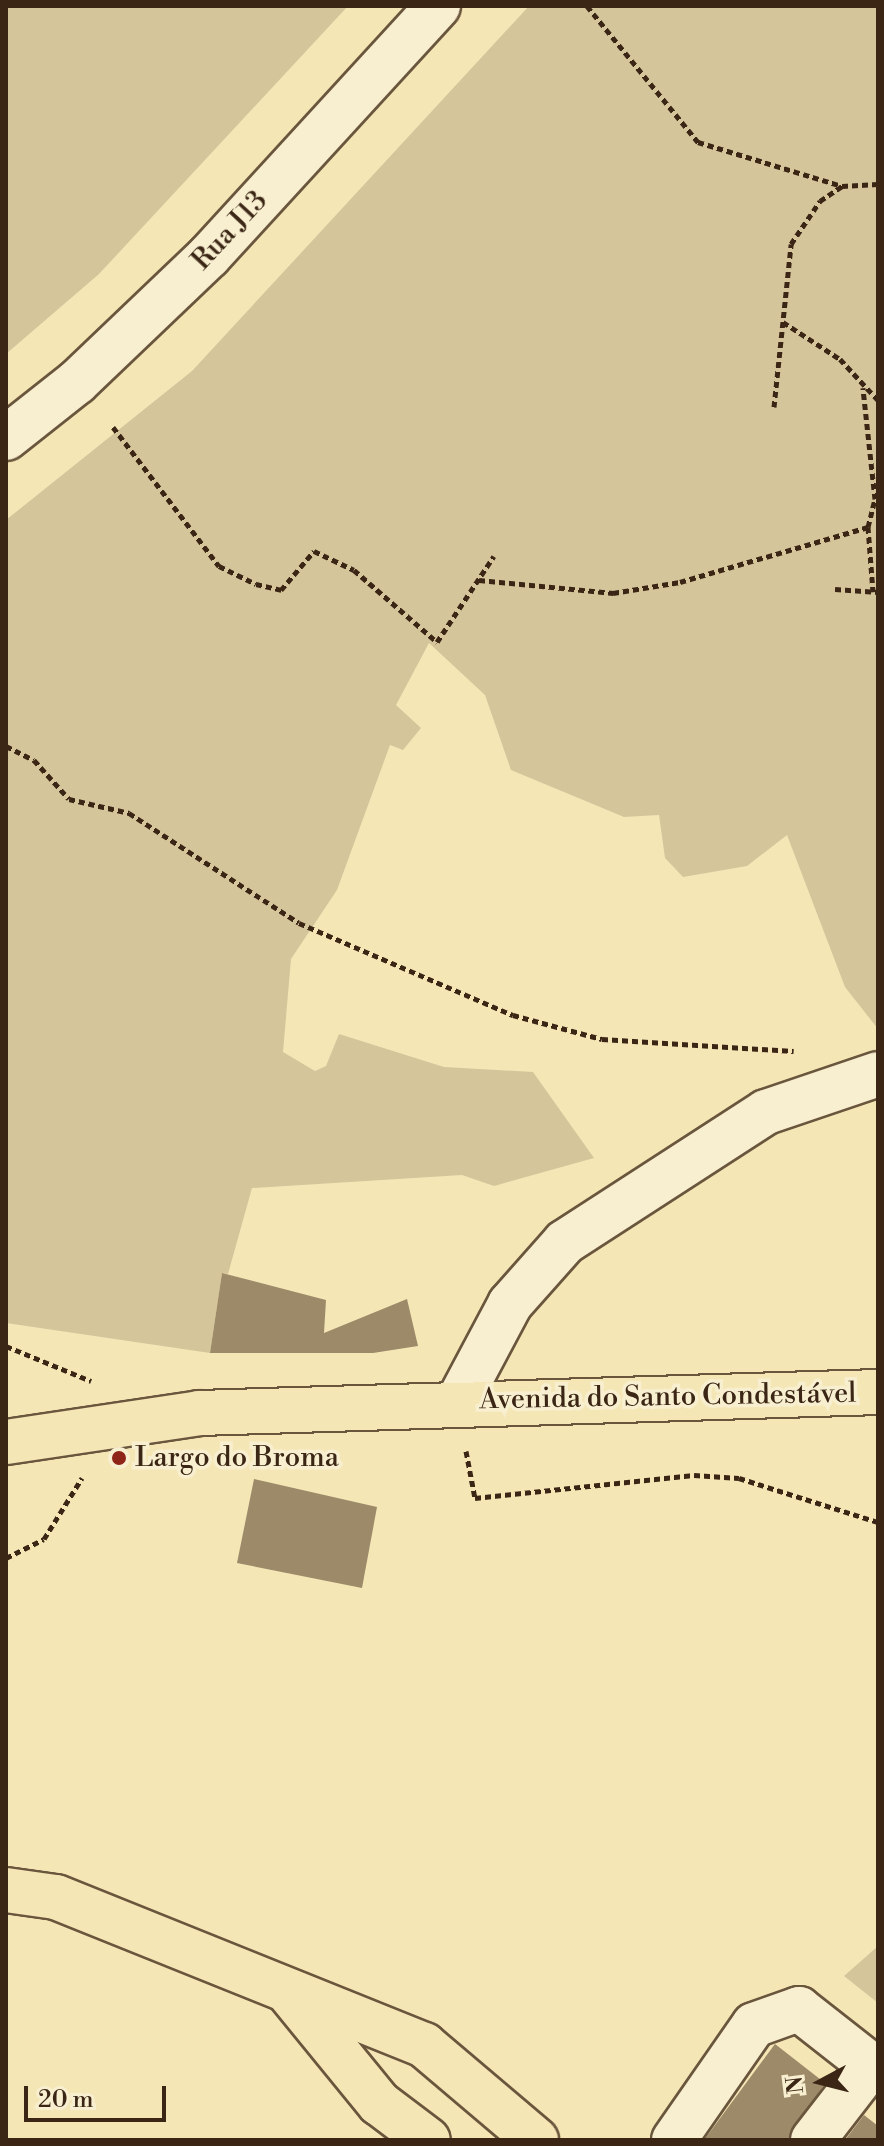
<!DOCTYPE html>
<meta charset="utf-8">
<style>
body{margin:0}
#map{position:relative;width:884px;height:2146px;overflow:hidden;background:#f5e6b6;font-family:"Libre Bodoni",serif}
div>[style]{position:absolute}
.green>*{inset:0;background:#d5c59b}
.building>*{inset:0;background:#9c8a69}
.path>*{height:5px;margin-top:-2.5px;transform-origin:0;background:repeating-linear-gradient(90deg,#3b2615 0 6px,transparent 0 10px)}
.roads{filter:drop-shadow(2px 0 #6a563d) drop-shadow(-2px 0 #6a563d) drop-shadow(0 2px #6a563d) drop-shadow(0 -2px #6a563d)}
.minor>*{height:44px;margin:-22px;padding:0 22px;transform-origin:22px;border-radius:22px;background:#f8efd0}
.major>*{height:44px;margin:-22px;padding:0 22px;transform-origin:22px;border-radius:22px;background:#f5e6b6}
.dots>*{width:22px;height:22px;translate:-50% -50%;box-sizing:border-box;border:4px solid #f8efd0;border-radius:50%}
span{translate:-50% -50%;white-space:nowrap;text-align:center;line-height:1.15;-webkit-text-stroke:7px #f8efd0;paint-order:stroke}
.street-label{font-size:28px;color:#3b2615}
.poi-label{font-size:28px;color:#3b2615}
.left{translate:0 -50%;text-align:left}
.frame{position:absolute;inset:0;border:8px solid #3b2615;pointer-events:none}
.north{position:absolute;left:780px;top:2042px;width:80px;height:80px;-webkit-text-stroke:6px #f8efd0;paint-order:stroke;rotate:263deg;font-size:22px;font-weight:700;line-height:32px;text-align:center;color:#3b2615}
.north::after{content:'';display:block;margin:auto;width:28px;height:36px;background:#3b2615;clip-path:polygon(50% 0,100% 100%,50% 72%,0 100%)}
.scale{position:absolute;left:24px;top:2086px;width:142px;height:36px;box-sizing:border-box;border:4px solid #3b2615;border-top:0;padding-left:10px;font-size:24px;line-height:28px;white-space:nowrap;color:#3b2615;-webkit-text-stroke:6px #f8efd0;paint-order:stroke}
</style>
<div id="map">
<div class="green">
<div style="clip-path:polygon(6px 6px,348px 6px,99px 274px,6px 354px)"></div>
<div style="clip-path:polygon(529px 6px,878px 6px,878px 1029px,845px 987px,787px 835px,747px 866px,683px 877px,665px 858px,659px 815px,624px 817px,511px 770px,485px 695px,429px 643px,396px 705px,421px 728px,403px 750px,390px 745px,337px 890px,291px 959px,283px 1052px,315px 1071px,326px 1066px,339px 1034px,444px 1067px,533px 1072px,594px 1158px,494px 1186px,462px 1175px,252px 1188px,228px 1274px,222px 1273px,210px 1353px,6px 1323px,6px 520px,192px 371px)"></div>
<div style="clip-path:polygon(878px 1946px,878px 2003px,844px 1976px)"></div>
</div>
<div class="building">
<div style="clip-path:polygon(222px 1273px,326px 1300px,324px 1333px,407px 1299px,418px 1346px,373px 1353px,210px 1353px)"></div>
<div style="clip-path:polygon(254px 1479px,377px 1507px,362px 1588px,237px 1563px)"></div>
<div style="clip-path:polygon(775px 2044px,825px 2083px,789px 2140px,704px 2140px)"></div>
<div style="clip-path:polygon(864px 2115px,878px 2126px,878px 2140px,845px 2140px)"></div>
</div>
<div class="path">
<div style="left:587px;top:6px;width:176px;rotate:50.8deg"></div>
<div style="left:698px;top:142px;width:151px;rotate:17deg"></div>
<div style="left:783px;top:322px;width:68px;rotate:33deg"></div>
<div style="left:840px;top:359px;width:56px;rotate:47.2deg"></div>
<div style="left:774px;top:407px;width:164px;rotate:-84deg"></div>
<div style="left:791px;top:244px;width:52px;rotate:-56deg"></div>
<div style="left:820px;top:201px;width:27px;rotate:-34deg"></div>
<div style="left:842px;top:186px;width:36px;rotate:-3deg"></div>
<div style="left:113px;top:427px;width:175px;rotate:52.7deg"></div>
<div style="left:219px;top:566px;width:41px;rotate:25.9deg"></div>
<div style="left:256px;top:584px;width:26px;rotate:13deg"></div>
<div style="left:281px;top:590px;width:51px;rotate:-49.8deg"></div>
<div style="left:314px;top:551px;width:44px;rotate:25.4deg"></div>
<div style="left:354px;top:570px;width:110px;rotate:40.9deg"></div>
<div style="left:437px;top:642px;width:103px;rotate:-56.5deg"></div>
<div style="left:868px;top:527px;width:65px;rotate:85.6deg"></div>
<div style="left:479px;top:580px;width:135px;rotate:5.5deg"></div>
<div style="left:613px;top:593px;width:68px;rotate:-9.3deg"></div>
<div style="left:680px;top:582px;width:196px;rotate:-16.3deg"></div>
<div style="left:868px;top:527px;width:29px;rotate:-76deg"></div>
<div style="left:875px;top:499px;width:112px;rotate:-96.2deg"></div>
<div style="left:835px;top:589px;width:43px;rotate:4deg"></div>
<div style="left:6px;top:746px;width:31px;rotate:27deg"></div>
<div style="left:34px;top:760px;width:52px;rotate:48.1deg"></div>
<div style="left:69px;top:799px;width:62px;rotate:13.1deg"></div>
<div style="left:129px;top:813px;width:202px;rotate:32.9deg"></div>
<div style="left:299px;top:923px;width:233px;rotate:23.3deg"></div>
<div style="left:513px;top:1015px;width:92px;rotate:15.1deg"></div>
<div style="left:602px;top:1039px;width:192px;rotate:3.6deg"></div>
<div style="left:6px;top:1346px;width:92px;rotate:22.4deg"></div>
<div style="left:466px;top:1451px;width:48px;rotate:79.2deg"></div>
<div style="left:475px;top:1498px;width:220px;rotate:-6deg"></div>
<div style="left:694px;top:1475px;width:45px;rotate:3.8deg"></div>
<div style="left:739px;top:1478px;width:146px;rotate:17.6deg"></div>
<div style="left:6px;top:1558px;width:42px;rotate:-26.6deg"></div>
<div style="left:44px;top:1539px;width:72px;rotate:-58.1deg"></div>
</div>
<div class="roads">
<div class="minor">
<div style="left:6px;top:438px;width:90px;rotate:-38.3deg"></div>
<div style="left:77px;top:382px;width:182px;rotate:-43.7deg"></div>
<div style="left:209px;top:256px;width:339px;rotate:-47.5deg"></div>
<div style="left:458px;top:1402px;width:111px;rotate:-62deg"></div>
<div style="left:510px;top:1304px;width:83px;rotate:-48.4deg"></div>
<div style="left:565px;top:1242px;width:239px;rotate:-32.9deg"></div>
<div style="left:766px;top:1112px;width:118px;rotate:-18.7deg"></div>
<div style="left:674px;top:2140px;width:140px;rotate:-55.2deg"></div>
<div style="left:754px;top:2025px;width:48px;rotate:-19.6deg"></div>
<div style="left:799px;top:2009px;width:100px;rotate:38.1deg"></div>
<div style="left:813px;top:2140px;width:95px;rotate:-52.3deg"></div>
</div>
<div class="major">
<div style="left:6px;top:1442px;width:195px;rotate:-8.5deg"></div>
<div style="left:199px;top:1413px;width:679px;rotate:-1.77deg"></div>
<div style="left:6px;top:1890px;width:50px;rotate:8deg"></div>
<div style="left:56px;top:1897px;width:397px;rotate:21.9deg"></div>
<div style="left:424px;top:2045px;width:147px;rotate:40.3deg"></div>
<div style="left:290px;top:1994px;width:141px;rotate:50.8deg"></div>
<div style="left:379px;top:2103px;width:61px;rotate:37.1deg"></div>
</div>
</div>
<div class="dots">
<div style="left:119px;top:1458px;background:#8f2418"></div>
</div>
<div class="street-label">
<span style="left:230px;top:231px;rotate:-47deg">Rua J13</span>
<span style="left:668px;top:1397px;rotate:-1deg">Avenida do Santo Condestável</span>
</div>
<div class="poi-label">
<span class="left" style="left:135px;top:1458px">Largo do Broma</span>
</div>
<div class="frame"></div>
<div class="north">N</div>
<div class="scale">20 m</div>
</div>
